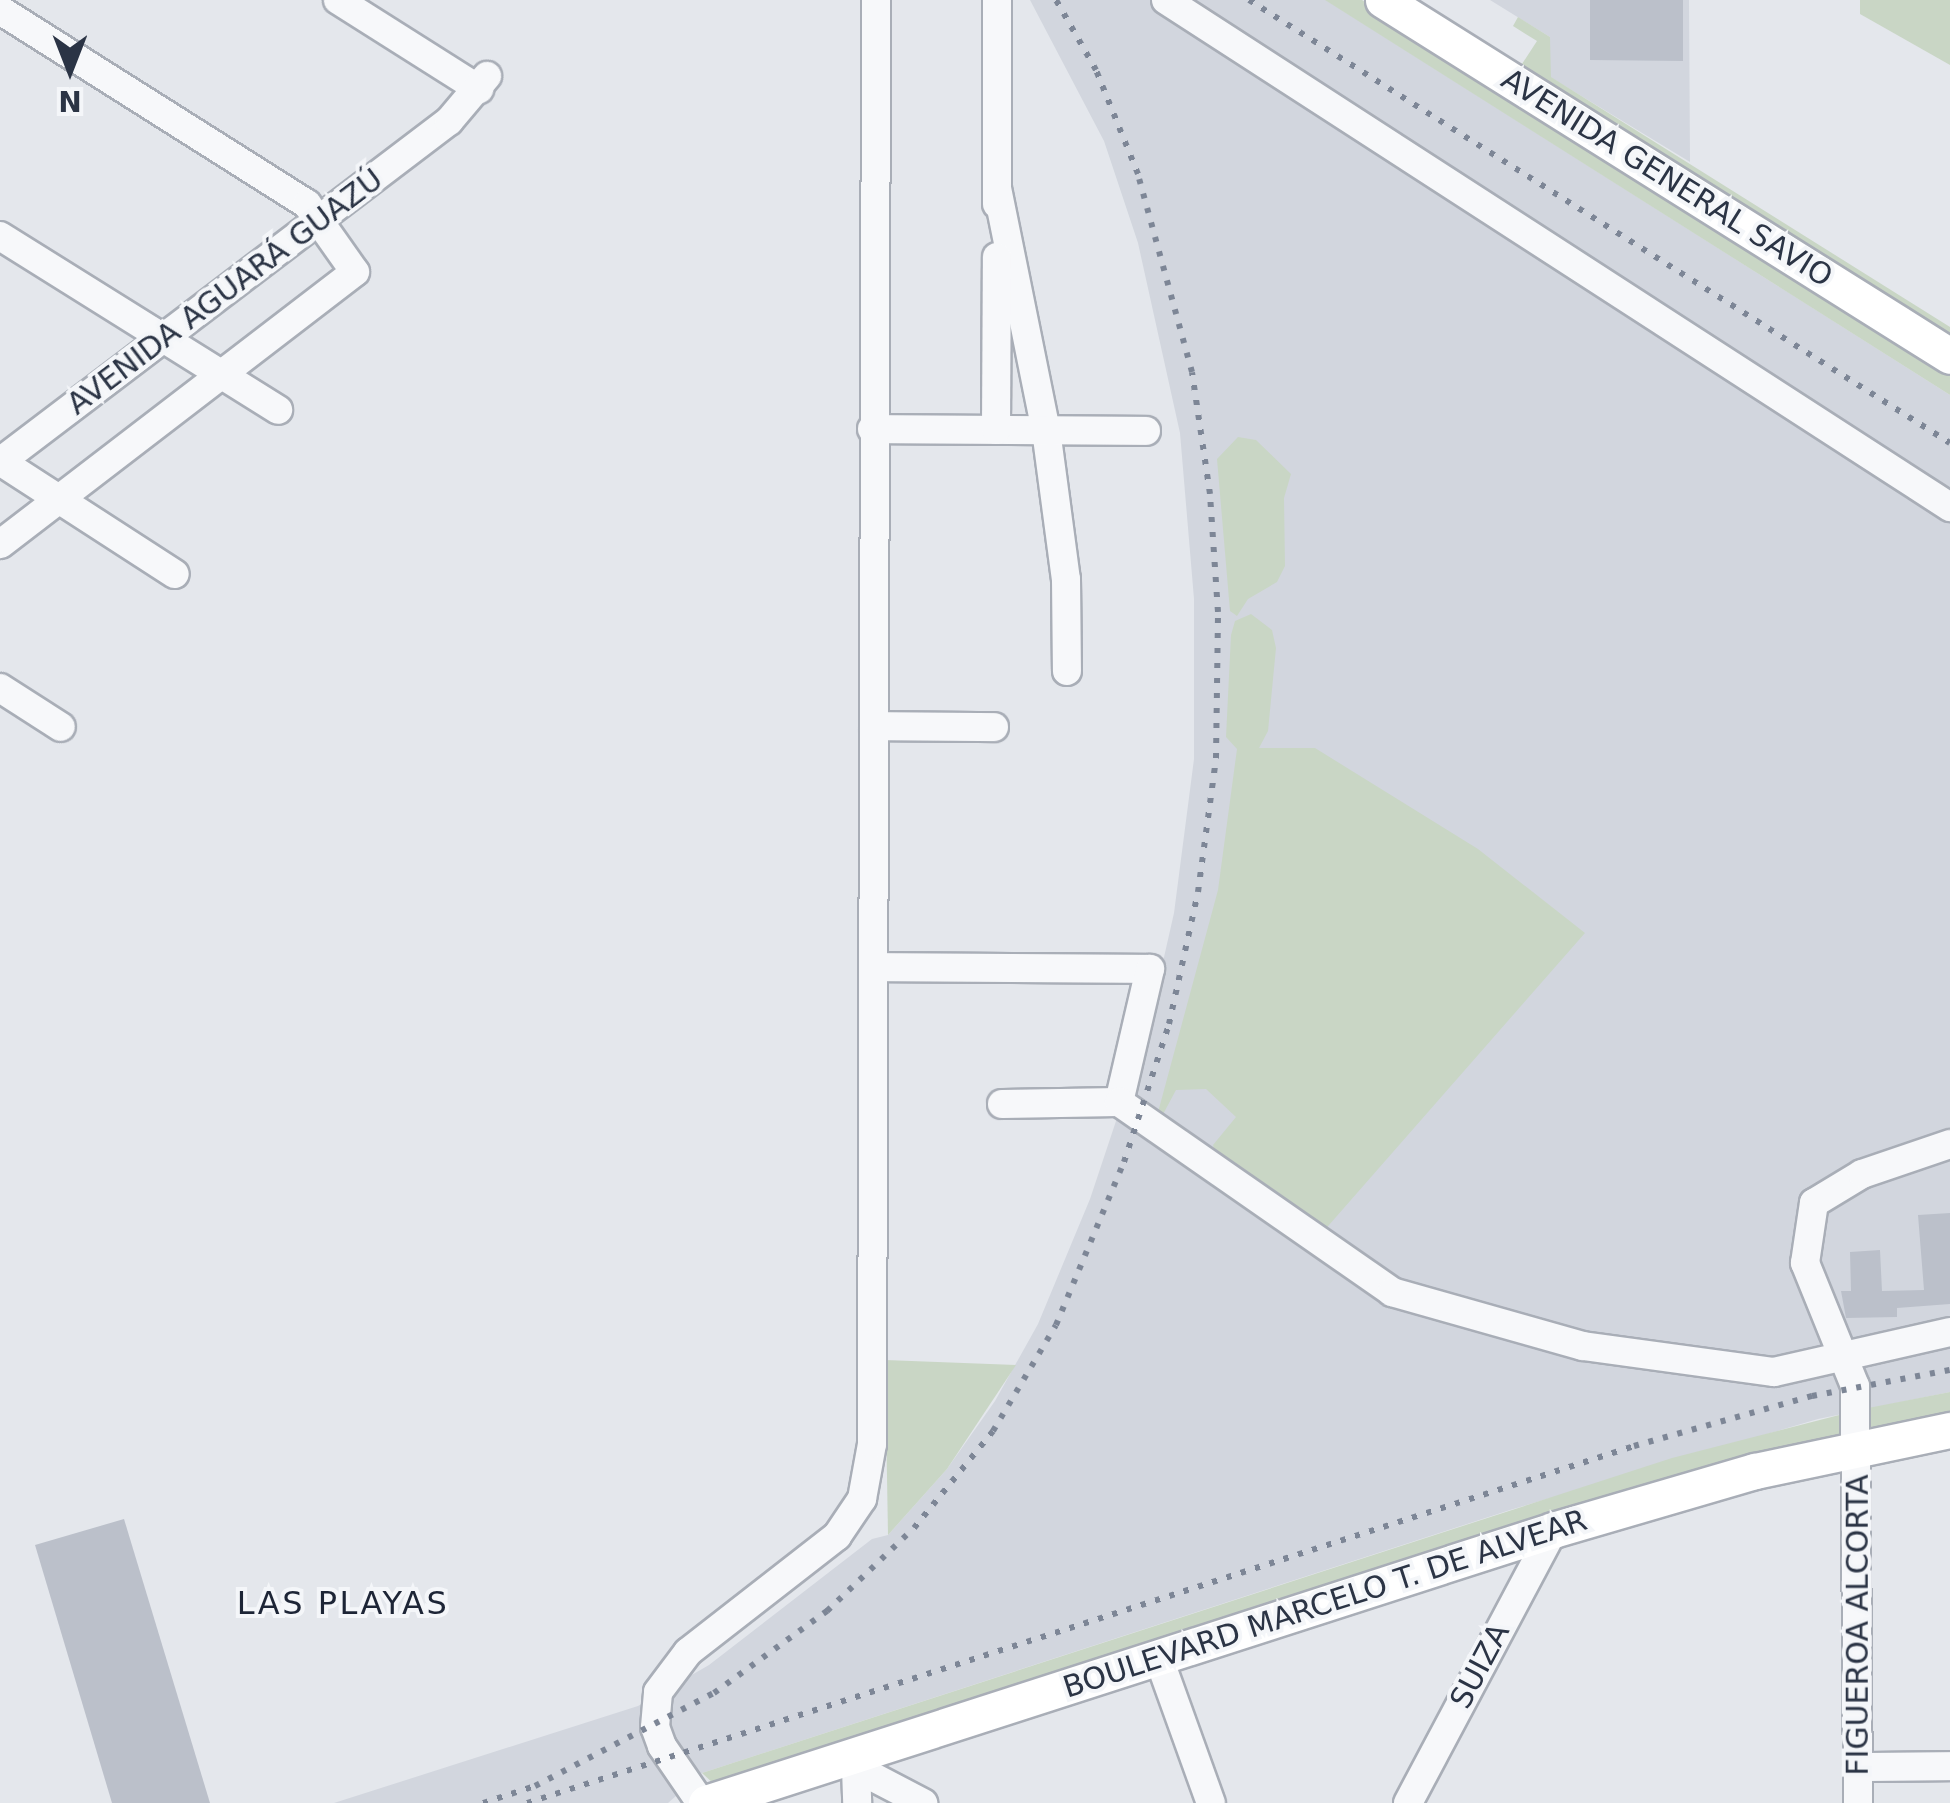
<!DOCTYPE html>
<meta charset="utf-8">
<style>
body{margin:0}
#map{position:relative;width:1950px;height:1803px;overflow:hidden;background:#e4e7ec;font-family:"DejaVu Sans",sans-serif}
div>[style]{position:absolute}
.built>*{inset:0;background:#d2d6de}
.green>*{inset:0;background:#c9d6c5}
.building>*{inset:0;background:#bbc0ca}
.roads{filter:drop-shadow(2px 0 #a9aeb7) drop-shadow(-2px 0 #a9aeb7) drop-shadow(0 2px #a9aeb7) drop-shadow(0 -2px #a9aeb7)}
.minor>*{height:28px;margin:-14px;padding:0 14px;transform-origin:14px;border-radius:14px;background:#f7f8fa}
.major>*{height:35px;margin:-17.5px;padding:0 17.5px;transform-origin:17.5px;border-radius:17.5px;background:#fff}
.rail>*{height:6px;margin-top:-3px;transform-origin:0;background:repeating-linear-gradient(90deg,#7d8696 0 5px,transparent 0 15px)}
span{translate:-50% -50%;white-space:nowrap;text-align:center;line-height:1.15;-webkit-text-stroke:8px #f4f6f9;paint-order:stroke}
.street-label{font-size:30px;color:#2b3445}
.neighbourhood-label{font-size:32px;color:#1d2536;letter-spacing:2.5px}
.north{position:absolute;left:20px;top:20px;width:100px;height:100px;-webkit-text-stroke:8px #f4f6f9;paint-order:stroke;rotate:180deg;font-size:28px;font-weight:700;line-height:40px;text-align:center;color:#2b3445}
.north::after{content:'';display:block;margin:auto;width:35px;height:45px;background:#2b3445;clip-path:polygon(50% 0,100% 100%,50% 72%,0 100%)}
</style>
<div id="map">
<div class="built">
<div style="clip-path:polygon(1030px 0,1326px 0,1950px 395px,1950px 1392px,1818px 1419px,1510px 1510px,702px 1773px,668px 1803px,334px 1803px,638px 1706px,709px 1665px,872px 1539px,888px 1535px,947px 1469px,995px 1401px,1038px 1324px,1090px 1199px,1150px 1019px,1174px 913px,1194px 759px,1194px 599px,1180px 433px,1138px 243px,1104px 141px)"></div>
<div style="clip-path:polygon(1490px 0,1689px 0,1690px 162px,1550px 77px,1550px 37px)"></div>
</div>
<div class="green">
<div style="clip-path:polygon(1325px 0,1362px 0,1950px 372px,1950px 395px)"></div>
<div style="clip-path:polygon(1413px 0,1522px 64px,1537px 41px,1513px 26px,1518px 17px,1550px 37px,1551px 77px,1950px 327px,1950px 341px)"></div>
<div style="clip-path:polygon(1860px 0,1950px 0,1950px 65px,1860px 14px)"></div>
<div style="clip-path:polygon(1238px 437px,1256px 440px,1291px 474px,1284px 498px,1285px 566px,1277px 582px,1248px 599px,1237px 616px,1230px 611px,1217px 459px)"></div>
<div style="clip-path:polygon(1251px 614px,1272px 630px,1276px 648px,1268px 731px,1259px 748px,1315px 748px,1478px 849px,1585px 933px,1322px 1233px,1217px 1160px,1213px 1145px,1236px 1117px,1206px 1089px,1176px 1090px,1161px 1118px,1157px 1116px,1218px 890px,1237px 749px,1226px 737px,1231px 635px,1235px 621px)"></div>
<div style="clip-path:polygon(885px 1360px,1016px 1365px,947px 1469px,888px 1535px)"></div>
<div style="clip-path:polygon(1950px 1392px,1950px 1419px,1869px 1429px,1868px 1408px)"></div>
<div style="clip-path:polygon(1847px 1413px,1850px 1437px,715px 1785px,702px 1773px,1672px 1458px)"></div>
</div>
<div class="building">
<div style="clip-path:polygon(1590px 0,1683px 0,1683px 61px,1590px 60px)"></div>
<div style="clip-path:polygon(1950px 1213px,1950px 1304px,1897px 1308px,1897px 1317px,1846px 1318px,1841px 1291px,1851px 1291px,1850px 1252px,1880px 1250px,1882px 1291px,1924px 1290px,1918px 1215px)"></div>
<div style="clip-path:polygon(124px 1519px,210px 1803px,112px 1803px,35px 1545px)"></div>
</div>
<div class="roads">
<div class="minor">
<div style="left:338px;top:0;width:167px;rotate:32.3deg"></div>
<div style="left:1166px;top:0;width:934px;rotate:32.89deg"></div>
<div style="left:0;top:10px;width:363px;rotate:32.3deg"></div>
<div style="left:307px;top:204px;width:83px;rotate:54.8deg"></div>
<div style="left:355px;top:272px;width:447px;rotate:142.5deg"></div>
<div style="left:997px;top:188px;width:247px;rotate:78.6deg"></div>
<div style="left:1046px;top:430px;width:150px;rotate:82.4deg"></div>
<div style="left:1066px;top:579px;width:92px;rotate:89.4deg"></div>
<div style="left:997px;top:204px;width:204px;rotate:-90deg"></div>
<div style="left:0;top:236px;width:328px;rotate:32deg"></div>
<div style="left:872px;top:429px;width:274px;rotate:0.4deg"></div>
<div style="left:996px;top:430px;width:173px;rotate:-89.7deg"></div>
<div style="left:0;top:461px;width:208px;rotate:32.9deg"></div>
<div style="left:0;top:462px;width:564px;rotate:-37.22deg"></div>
<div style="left:449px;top:121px;width:59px;rotate:-49.8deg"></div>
<div style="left:0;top:688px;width:72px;rotate:32.6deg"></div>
<div style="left:874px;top:726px;width:120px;rotate:0.5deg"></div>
<div style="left:874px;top:967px;width:276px;rotate:0.4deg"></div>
<div style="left:1150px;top:969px;width:137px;rotate:103.1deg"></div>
<div style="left:1002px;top:1104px;width:117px;rotate:-1deg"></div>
<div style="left:1119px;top:1102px;width:333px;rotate:34.8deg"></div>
<div style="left:1392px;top:1292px;width:198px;rotate:15.8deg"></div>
<div style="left:1583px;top:1346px;width:193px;rotate:7.8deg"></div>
<div style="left:1774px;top:1372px;width:180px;rotate:-12.8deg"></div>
<div style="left:1158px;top:1656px;width:156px;rotate:70.2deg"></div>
<div style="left:852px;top:1756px;width:13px;rotate:72deg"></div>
<div style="left:856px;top:1768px;width:76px;rotate:27.6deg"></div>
<div style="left:1858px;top:1767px;width:92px;rotate:-0.6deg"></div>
<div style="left:856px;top:1768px;width:35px;rotate:88deg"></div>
<div style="left:701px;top:1803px;width:69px;rotate:-124.4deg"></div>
<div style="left:662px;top:1746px;width:20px;rotate:-110deg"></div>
<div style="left:655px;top:1727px;width:35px;rotate:-85deg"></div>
<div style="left:658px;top:1692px;width:50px;rotate:-53.1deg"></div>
<div style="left:688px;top:1652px;width:189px;rotate:-37.9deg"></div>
<div style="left:837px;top:1536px;width:45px;rotate:-56deg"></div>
<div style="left:862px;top:1499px;width:56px;rotate:-79.7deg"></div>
<div style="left:872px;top:1444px;width:1444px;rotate:-89.84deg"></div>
<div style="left:1408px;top:1803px;width:309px;rotate:-62deg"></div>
<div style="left:1858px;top:1803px;width:417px;rotate:-90.4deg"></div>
<div style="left:1855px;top:1386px;width:133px;rotate:-112.1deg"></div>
<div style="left:1805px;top:1263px;width:61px;rotate:-81.5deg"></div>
<div style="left:1814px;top:1203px;width:56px;rotate:-31.1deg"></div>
<div style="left:1862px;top:1174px;width:93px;rotate:-18.8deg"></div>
</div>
<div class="major">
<div style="left:1383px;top:0;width:669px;rotate:32.12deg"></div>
<div style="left:706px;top:1803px;width:890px;rotate:-17.86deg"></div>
<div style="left:1553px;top:1530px;width:210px;rotate:-16.3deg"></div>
<div style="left:1755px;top:1471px;width:199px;rotate:-11.9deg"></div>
</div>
</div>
<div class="rail">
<div style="left:1249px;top:0;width:829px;rotate:32.29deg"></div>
<div style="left:483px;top:1803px;width:55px;rotate:-18.1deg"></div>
<div style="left:535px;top:1786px;width:202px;rotate:-27.5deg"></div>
<div style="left:714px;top:1693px;width:140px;rotate:-36deg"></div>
<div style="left:827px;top:1611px;width:120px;rotate:-43.7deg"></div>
<div style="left:914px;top:1528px;width:125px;rotate:-50.8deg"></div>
<div style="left:993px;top:1431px;width:123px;rotate:-59.3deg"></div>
<div style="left:1056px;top:1325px;width:177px;rotate:-67.4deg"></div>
<div style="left:1124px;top:1162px;width:145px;rotate:-71.9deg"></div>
<div style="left:1169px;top:1024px;width:135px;rotate:-77.6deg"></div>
<div style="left:1198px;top:892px;width:135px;rotate:-82.3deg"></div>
<div style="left:1216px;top:758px;width:146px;rotate:-89.2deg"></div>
<div style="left:1218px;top:612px;width:118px;rotate:-93.9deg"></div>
<div style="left:1210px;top:494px;width:123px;rotate:-98.4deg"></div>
<div style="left:1192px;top:372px;width:205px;rotate:-105.3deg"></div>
<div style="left:1138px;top:174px;width:112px;rotate:-112deg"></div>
<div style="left:1096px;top:70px;width:81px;rotate:-119.7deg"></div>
<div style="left:527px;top:1803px;width:1163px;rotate:-17.87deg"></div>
<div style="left:1634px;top:1446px;width:185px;rotate:-15.7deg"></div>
<div style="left:1812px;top:1396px;width:140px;rotate:-10.7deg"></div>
</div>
<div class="street-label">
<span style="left:1667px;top:178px;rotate:32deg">AVENIDA GENERAL SAVIO</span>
<span style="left:225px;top:292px;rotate:-37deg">AVENIDA AGUARÁ GUAZÚ</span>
<span style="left:1325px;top:1604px;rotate:-18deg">BOULEVARD MARCELO T. DE ALVEAR</span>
<span style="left:1858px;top:1625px;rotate:-90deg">FIGUEROA ALCORTA</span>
<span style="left:1480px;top:1666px;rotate:-62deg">SUIZA</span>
</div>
<div class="neighbourhood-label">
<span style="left:343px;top:1603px">LAS PLAYAS</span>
</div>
<div class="north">N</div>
</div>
